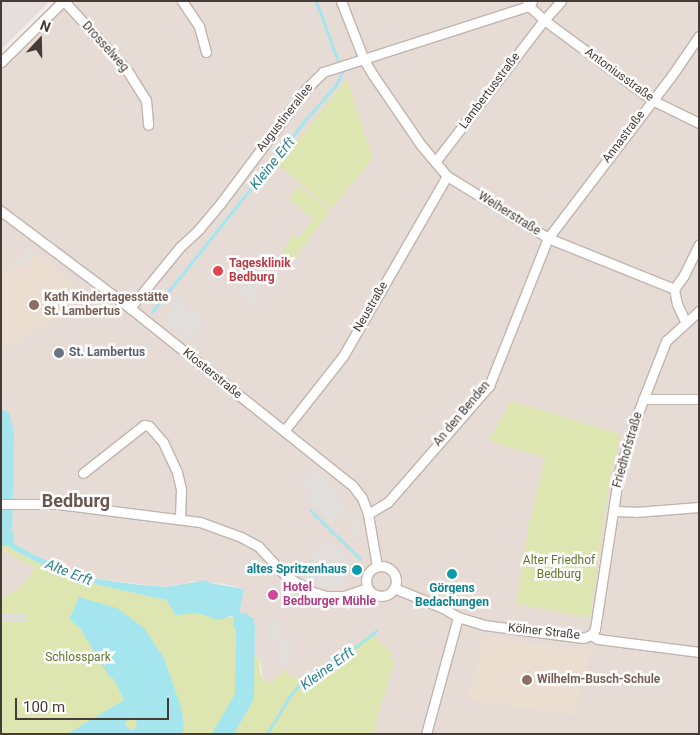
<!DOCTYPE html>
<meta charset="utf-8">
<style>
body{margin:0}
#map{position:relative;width:700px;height:735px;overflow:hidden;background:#f3ece7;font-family:Roboto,sans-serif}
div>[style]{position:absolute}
.residential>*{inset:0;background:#e7dcd5}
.industrial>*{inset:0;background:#e5dedc}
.education>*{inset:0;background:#ecddd1}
.green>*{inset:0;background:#dde6b1}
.parking>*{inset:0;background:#e1dedc}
.water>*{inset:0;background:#a5e5ee}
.stream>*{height:3px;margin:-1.5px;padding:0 1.5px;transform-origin:1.5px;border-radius:1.5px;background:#a5e5ee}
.river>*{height:19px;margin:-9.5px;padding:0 9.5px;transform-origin:9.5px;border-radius:9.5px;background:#a5e5ee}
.roads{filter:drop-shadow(1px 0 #c1b4ad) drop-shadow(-1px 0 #c1b4ad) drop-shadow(0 1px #c1b4ad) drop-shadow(0 -1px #c1b4ad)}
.minor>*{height:9px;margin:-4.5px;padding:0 4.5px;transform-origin:4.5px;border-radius:4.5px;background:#fff}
.minor>.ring{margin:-4.5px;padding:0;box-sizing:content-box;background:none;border:9px solid #fff;border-radius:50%}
.dots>*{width:14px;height:14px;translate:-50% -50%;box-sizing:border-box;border:2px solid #fff;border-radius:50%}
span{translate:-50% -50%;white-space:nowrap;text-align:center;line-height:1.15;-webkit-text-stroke:5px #fff;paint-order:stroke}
.street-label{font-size:12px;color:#463b36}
.health-label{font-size:12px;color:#be3a42;font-weight:700}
.left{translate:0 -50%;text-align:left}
.education-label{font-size:12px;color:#785e54;font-weight:700}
.worship-label{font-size:12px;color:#5b616d;font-weight:700}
.park-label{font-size:12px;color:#5d762b}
.culture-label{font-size:12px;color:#0d838f;font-weight:700}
.right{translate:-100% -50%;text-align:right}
.hotel-label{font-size:12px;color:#b23c85;font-weight:700}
.water-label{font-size:14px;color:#2b818f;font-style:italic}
.district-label{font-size:18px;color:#68564e;font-weight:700}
.frame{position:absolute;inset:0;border:2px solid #463b36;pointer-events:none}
.north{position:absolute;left:15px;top:15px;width:50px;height:50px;-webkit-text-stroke:4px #fff;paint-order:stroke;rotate:21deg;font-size:14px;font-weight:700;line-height:20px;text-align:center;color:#463b36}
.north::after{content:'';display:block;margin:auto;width:18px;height:22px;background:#463b36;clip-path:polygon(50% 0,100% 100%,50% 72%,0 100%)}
.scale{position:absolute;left:15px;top:698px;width:154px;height:22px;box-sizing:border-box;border:2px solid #463b36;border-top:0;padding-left:6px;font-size:15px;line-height:18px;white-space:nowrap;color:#463b36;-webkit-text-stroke:4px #fff;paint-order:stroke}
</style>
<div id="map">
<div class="residential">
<div style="clip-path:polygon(55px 1px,699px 1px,699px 734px,374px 734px,390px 660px,370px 634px,326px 669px,305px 681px,287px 675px,290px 668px,274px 682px,264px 682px,259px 658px,252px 654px,255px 632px,239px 615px,244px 589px,224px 584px,195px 581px,166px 587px,97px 579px,34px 555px,15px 544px,5px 527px,7px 511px,1px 511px,1px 55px)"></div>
<div style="clip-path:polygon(1px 547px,9px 554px,35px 568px,23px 586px,1px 598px)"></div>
</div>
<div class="industrial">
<div style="clip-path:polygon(1px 1px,50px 1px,1px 50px)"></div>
</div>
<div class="education">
<div style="clip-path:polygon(29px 248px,79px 288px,53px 321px,1px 349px,1px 265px,10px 272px)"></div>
<div style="clip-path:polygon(484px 636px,589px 651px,575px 715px,467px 700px)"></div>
</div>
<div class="green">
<div style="clip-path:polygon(347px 79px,373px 158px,331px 209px,278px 165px)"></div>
<div style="clip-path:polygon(299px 186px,330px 211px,291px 262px,281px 255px,292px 236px,300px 237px,314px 219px,289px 199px)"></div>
<div style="clip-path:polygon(511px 401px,621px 434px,610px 478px,590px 618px,516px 604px,528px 529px,545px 458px,489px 441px)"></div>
<div style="clip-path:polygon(1px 540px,12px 549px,67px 578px,166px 600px,176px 615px,193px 612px,235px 618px,242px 626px,246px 652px,259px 658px,259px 668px,264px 682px,274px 682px,277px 677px,290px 667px,287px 675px,305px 681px,326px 669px,370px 633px,392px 653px,390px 660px,395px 661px,377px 718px,374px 734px,1px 734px,1px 598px,23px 586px,35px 568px,9px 554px,1px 547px)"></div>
</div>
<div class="parking">
<div style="clip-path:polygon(29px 249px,34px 253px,22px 269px,17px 265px)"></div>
<div style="clip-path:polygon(262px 250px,270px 256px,256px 305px,234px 287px)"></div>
<div style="clip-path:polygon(175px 296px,206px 322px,189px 340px,164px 322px,175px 307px,170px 302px)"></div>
<div style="clip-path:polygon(318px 470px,347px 508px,332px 524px,305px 498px,310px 489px,300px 478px)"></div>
<div style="clip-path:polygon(357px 513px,362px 532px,354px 537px,349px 517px)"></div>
<div style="clip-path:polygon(330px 539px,358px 567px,339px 586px,319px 585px,300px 576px,300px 567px)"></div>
<div style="clip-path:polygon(1px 614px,26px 614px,27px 622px,1px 622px)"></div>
<div style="clip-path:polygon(270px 619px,283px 621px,282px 639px,294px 643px,289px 664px,278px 668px,275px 636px,267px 637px)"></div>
</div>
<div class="water">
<div style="clip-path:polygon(8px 510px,5px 527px,15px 544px,34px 555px,74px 571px,97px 579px,133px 584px,166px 587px,207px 580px,210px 583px,244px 589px,239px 615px,254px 618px,252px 654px,246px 652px,242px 626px,240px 621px,231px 616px,218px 620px,198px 613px,176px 615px,166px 600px,67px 578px,12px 549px,1px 540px,1px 511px)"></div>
<div style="clip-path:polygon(evenodd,79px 597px,117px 608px,144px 628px,164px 658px,182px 710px,184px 730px,181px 734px,67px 734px,124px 700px,114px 679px,109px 676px,80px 628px,69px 619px,79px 597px,131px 717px,136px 720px,137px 724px,135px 729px,131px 730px,126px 726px,125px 722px,131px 717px)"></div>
</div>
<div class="stream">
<div style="left:152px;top:312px;width:246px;rotate:-51.4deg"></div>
<div style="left:305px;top:120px;width:47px;rotate:-48.5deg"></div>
<div style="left:336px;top:85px;width:14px;rotate:-65deg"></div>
<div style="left:342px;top:72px;width:76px;rotate:-110.1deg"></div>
<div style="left:310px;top:510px;width:70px;rotate:44.4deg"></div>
<div style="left:267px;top:734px;width:43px;rotate:-59.3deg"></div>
<div style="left:289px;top:697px;width:17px;rotate:-50deg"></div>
<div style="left:300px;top:684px;width:43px;rotate:-30.7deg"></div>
<div style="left:337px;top:662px;width:50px;rotate:-38.5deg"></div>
</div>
<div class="river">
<div style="left:1px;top:419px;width:15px;rotate:79deg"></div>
<div style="left:4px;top:434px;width:100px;rotate:91.1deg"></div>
<div style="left:2px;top:534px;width:3px;rotate:45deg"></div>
<div style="left:222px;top:734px;width:44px;rotate:-59.9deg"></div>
<div style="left:244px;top:696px;width:69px;rotate:-89.2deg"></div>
<div style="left:245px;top:627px;width:6px;rotate:-121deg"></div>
</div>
<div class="roads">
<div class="minor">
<div style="left:64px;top:1px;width:93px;rotate:47.6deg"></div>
<div style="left:127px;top:70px;width:36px;rotate:58deg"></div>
<div style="left:146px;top:100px;width:25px;rotate:85deg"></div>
<div style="left:182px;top:1px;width:30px;rotate:56deg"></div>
<div style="left:199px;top:26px;width:27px;rotate:75deg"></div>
<div style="left:341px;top:1px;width:63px;rotate:68.7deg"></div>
<div style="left:364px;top:60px;width:17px;rotate:59deg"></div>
<div style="left:373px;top:75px;width:85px;rotate:55.6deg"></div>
<div style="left:421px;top:145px;width:40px;rotate:50deg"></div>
<div style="left:447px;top:176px;width:119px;rotate:31.5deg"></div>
<div style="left:548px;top:238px;width:136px;rotate:22deg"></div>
<div style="left:674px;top:289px;width:15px;rotate:79deg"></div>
<div style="left:677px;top:304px;width:19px;rotate:65deg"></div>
<div style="left:527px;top:1px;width:5px;rotate:68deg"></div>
<div style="left:529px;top:6px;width:21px;rotate:43deg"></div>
<div style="left:544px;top:20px;width:25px;rotate:-48deg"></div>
<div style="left:1px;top:62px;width:87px;rotate:-44.5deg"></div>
<div style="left:435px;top:162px;width:179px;rotate:-52.5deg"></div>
<div style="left:544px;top:20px;width:134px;rotate:36.5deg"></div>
<div style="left:652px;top:100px;width:52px;rotate:26.1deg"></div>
<div style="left:1px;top:211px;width:161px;rotate:36.9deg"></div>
<div style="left:130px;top:308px;width:284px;rotate:38.6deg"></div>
<div style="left:352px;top:485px;width:16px;rotate:52deg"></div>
<div style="left:362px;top:498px;width:17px;rotate:69deg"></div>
<div style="left:368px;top:514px;width:53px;rotate:80.2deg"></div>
<div style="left:674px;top:289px;width:17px;rotate:-54deg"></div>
<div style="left:684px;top:275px;width:34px;rotate:-64deg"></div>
<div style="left:130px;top:308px;width:79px;rotate:-50.7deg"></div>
<div style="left:180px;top:247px;width:26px;rotate:-43deg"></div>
<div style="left:199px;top:229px;width:33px;rotate:-50deg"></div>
<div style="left:220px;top:204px;width:144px;rotate:-53.2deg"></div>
<div style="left:306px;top:89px;width:24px;rotate:-45deg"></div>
<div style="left:323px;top:72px;width:216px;rotate:-17.8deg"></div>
<div style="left:529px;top:6px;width:6px;rotate:-59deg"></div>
<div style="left:643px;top:399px;width:56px"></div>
<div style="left:284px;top:431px;width:95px;rotate:-51.8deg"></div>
<div style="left:343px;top:356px;width:208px;rotate:-60deg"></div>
<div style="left:83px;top:473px;width:78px;rotate:-38.2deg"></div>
<div style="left:144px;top:425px;width:5px;rotate:11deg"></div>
<div style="left:149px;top:426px;width:21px;rotate:49deg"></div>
<div style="left:163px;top:442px;width:33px;rotate:65deg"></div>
<div style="left:177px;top:472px;width:17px;rotate:77deg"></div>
<div style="left:181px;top:489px;width:29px;rotate:92deg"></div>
<div style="left:1px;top:504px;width:57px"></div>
<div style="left:58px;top:504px;width:143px;rotate:7.2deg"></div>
<div style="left:200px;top:522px;width:44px;rotate:20.1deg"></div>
<div style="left:241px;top:537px;width:19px;rotate:28deg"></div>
<div style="left:258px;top:546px;width:41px;rotate:47deg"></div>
<div style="left:286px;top:576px;width:31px;rotate:31deg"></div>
<div style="left:313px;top:592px;width:14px;rotate:17deg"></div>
<div style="left:326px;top:596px;width:18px"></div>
<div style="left:344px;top:596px;width:24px;rotate:-19deg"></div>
<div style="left:613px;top:511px;width:23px;rotate:2deg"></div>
<div style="left:636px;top:512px;width:63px;rotate:-4.5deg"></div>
<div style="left:368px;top:514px;width:23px;rotate:-31deg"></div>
<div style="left:388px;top:502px;width:154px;rotate:-49deg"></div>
<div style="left:489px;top:386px;width:159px;rotate:-68.3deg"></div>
<div style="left:548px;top:238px;width:201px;rotate:-52.7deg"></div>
<div style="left:670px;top:78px;width:51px;rotate:-55.4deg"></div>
<div class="ring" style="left:366px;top:566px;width:21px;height:21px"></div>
<div style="left:394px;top:588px;width:53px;rotate:22.2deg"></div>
<div style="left:443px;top:608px;width:17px;rotate:31deg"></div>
<div style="left:458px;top:617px;width:27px;rotate:17deg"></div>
<div style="left:484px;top:625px;width:100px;rotate:7.5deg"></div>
<div style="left:583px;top:638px;width:9px;rotate:-21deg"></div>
<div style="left:591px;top:635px;width:8px;rotate:30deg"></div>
<div style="left:598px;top:639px;width:102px;rotate:7.3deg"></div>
<div style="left:591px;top:635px;width:7px;rotate:-56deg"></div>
<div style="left:595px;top:629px;width:159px;rotate:-81.3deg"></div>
<div style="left:619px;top:472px;width:57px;rotate:-72.5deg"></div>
<div style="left:636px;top:418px;width:83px;rotate:-68.7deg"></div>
<div style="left:666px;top:341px;width:45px;rotate:-42.3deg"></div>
<div style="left:426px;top:734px;width:121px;rotate:-74.7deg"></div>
</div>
</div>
<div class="dots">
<div style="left:218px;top:271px;background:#e0444e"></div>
<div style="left:34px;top:305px;background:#8d6e63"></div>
<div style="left:59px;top:353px;background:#6b7280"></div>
<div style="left:357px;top:570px;background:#0f9aa8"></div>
<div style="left:452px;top:574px;background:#0f9aa8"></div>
<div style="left:273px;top:595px;background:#d1479c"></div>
<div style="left:527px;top:680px;background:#8d6e63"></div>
</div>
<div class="street-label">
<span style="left:105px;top:47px;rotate:48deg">Drosselweg</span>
<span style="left:619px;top:75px;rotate:36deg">Antoniusstraße</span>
<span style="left:490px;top:91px;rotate:-53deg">Lambertusstraße</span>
<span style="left:285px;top:118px;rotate:-52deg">Augustinerallee</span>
<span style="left:624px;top:137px;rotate:-53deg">Annastraße</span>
<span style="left:509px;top:214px;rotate:32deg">Weiherstraße</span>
<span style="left:371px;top:307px;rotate:-60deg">Neustraße</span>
<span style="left:212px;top:374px;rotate:39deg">Klosterstraße</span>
<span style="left:462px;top:414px;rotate:-50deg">An den Benden</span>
<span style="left:628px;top:450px;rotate:-74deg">Friedhofstraße</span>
<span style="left:544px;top:632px;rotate:6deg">Kölner Straße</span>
</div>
<div class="health-label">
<span class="left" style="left:229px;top:271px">Tagesklinik<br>Bedburg</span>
</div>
<div class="education-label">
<span class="left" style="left:44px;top:305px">Kath Kindertagesstätte<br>St. Lambertus</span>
<span class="left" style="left:537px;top:680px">Wilhelm-Busch-Schule</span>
</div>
<div class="worship-label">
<span class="left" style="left:69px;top:353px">St. Lambertus</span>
</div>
<div class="park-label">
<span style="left:559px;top:568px">Alter Friedhof<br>Bedburg</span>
<span style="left:78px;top:658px">Schlosspark</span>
</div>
<div class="culture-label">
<span class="right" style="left:347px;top:570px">altes Spritzenhaus</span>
<span style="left:452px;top:596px">Görgens<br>Bedachungen</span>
</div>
<div class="hotel-label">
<span class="left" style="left:283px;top:595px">Hotel<br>Bedburger Mühle</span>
</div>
<div class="water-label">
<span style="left:272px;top:163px;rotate:-51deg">Kleine Erft</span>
<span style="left:69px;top:572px;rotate:21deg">Alte Erft</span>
<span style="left:327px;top:668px;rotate:-36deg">Kleine Erft</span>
</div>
<div class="district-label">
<span style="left:76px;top:501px">Bedburg</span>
</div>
<div class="frame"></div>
<div class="north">N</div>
<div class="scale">100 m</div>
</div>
